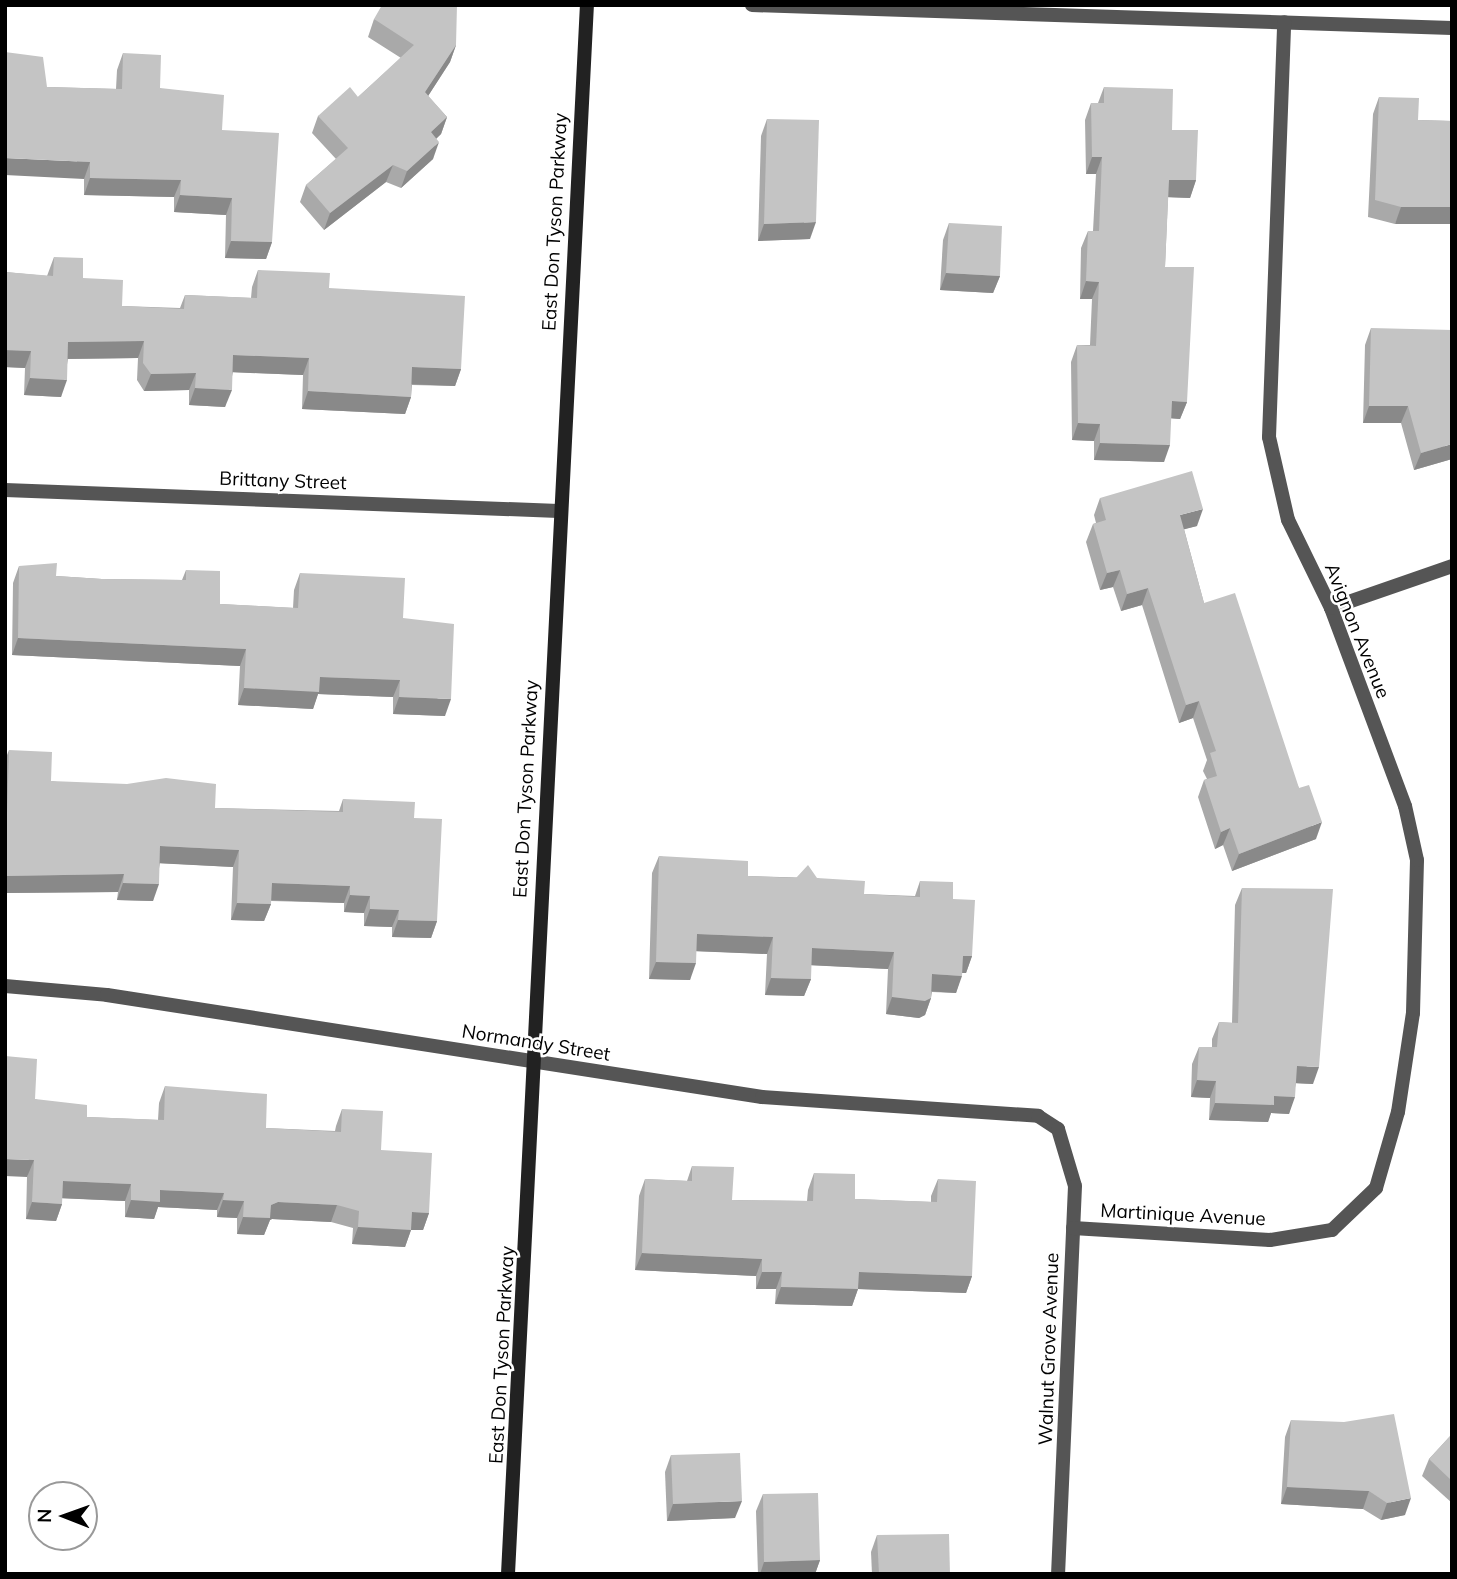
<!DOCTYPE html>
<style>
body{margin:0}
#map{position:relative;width:1457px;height:1579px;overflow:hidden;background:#fff;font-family:Mulish,sans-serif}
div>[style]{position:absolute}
.minor>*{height:14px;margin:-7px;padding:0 7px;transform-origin:7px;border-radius:7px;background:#555}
.secondary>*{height:14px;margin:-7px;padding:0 7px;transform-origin:7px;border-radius:7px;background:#222}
.wall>*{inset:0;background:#a9a9a9}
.shaded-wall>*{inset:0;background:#898989}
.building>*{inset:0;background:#c4c4c4}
span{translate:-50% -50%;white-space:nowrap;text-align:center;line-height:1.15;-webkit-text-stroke:5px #fff;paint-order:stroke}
.street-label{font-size:19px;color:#000}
.frame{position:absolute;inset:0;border:7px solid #000;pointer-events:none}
.north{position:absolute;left:28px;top:1481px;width:70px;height:70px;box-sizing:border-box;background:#fff;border:2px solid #999;border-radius:50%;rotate:271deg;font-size:19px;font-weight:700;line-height:28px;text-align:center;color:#000}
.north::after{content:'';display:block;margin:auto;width:24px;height:32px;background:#000;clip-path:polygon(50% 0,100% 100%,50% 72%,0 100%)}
</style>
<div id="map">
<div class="minor">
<div style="left:752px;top:5px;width:700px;rotate:1.88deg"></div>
<div style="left:5px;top:490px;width:554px;rotate:2.17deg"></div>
<div style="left:1331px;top:608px;width:128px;rotate:-19.1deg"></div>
<div style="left:5px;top:986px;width:102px;rotate:5deg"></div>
<div style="left:107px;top:995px;width:663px;rotate:8.85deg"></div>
<div style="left:762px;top:1097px;width:277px;rotate:3.9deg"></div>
<div style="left:1038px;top:1116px;width:24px;rotate:33deg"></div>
<div style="left:1058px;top:1129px;width:59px;rotate:73.4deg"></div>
<div style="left:1075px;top:1186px;width:388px;rotate:92.5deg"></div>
<div style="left:1073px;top:1228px;width:197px;rotate:3.5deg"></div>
<div style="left:1270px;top:1240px;width:63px;rotate:-9.2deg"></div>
<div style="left:1332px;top:1230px;width:61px;rotate:-43.7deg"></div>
<div style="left:1376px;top:1188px;width:79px;rotate:-73.9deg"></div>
<div style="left:1398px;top:1112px;width:100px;rotate:-81.4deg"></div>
<div style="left:1413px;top:1013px;width:153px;rotate:-88.5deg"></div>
<div style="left:1417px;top:860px;width:55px;rotate:-102.5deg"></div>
<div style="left:1405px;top:806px;width:211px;rotate:-110.5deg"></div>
<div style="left:1331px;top:608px;width:98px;rotate:-116deg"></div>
<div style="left:1288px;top:520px;width:85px;rotate:-102.9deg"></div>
<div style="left:1269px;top:437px;width:415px;rotate:-87.9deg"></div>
</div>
<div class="secondary">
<div style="left:508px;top:1574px;width:1571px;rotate:-87.12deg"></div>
</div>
<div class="wall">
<div style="clip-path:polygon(374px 19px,456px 45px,450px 62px,428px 96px,447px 117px,441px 134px,436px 139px,433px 159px,401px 188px,386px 182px,324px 230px,300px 202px,306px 185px,336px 159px,312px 133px,318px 116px,358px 97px,401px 58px,368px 37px)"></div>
<div style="clip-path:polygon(123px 53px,160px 88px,222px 130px,272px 242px,266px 259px,225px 258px,226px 215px,174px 212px,174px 197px,84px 195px,84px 179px,47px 87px,116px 89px,117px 70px)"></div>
<div style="clip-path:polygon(1104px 87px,1172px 130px,1196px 180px,1190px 198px,1168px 197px,1165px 267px,1187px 402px,1180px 419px,1171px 418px,1164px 462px,1094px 460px,1094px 441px,1072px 440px,1071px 362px,1077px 345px,1090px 345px,1092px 299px,1080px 299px,1081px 248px,1088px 231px,1093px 231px,1096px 174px,1086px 174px,1085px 120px,1091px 103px,1098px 103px)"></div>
<div style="clip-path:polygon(1379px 97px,1418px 120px,1452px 121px,1395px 224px,1368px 217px,1373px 114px)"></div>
<div style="clip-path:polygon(767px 119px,810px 239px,758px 241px,761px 136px)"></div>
<div style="clip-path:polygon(949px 223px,1000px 276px,993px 293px,940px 290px,943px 240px)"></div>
<div style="clip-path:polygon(54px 257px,122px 306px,180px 308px,185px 295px,251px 298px,252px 287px,258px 270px,329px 288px,461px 369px,455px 386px,412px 385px,411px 397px,405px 414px,302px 409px,303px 375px,233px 372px,225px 407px,189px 405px,189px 390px,144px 391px,137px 380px,138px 358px,68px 359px,61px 397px,24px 395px,25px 368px,5px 367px,5px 272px,47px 276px)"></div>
<div style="clip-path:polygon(1371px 328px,1452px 459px,1414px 470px,1401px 423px,1363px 423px,1365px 345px)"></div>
<div style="clip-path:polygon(1100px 498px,1197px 526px,1184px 529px,1204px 603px,1299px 788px,1316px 839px,1232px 871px,1223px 845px,1215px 849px,1198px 797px,1204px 780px,1207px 779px,1203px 771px,1207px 760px,1193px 718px,1179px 723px,1142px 605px,1121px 611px,1113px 587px,1100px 590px,1086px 542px,1093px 524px,1096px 523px,1094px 515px)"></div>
<div style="clip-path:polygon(19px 566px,56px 576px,102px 579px,182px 580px,186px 570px,220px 604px,293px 608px,294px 590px,300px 573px,403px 618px,445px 716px,393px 714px,393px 697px,318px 694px,313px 709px,238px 705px,240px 666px,12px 655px,13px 583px)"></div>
<div style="clip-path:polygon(9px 750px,51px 781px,215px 808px,339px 811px,343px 799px,414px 818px,437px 921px,431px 938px,392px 937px,392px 927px,364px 926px,364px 913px,344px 912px,344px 903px,271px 901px,271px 904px,264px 921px,231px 920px,233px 867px,160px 863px,153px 901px,117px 900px,118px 892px,5px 893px,5px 760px)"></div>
<div style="clip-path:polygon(659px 856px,748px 876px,817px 878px,864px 894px,915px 896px,920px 881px,953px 899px,972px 956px,966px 973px,962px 973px,956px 993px,932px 992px,931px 998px,925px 1015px,919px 1018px,886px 1014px,888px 969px,811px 965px,811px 979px,804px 996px,765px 995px,767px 954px,696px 951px,690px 980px,649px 979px,652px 873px)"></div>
<div style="clip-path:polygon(1242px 888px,1313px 1084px,1296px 1083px,1289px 1114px,1271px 1113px,1268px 1122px,1209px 1120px,1210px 1098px,1191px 1097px,1192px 1064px,1199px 1047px,1212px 1047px,1212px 1039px,1219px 1022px,1232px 1023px,1235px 905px)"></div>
<div style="clip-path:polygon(165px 1086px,266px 1128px,335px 1131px,336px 1126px,342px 1109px,381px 1150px,429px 1213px,423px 1230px,411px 1230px,405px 1247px,352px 1244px,353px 1228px,331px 1222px,272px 1219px,270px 1220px,264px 1235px,237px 1234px,237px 1218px,217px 1217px,217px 1210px,158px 1207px,154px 1219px,125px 1217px,125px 1201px,62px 1198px,62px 1204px,56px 1221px,26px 1219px,27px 1177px,35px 1099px,87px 1117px,158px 1120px,159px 1103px)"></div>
<div style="clip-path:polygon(692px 1166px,732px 1200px,807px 1201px,808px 1190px,814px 1173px,855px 1199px,931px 1202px,931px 1196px,938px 1179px,972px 1276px,966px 1293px,858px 1289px,852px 1306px,775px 1304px,776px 1289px,756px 1289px,756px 1276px,635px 1270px,639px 1196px,645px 1179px,687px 1181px)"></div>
<div style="clip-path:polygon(1291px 1420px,1405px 1515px,1381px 1520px,1363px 1509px,1281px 1504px,1285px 1437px)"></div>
<div style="clip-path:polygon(1452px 1434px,1452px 1503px,1422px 1476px,1429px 1459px)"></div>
<div style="clip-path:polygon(671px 1455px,735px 1518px,667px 1521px,665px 1472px)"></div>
<div style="clip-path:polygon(763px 1494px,820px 1560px,815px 1574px,758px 1574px,756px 1511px)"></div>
<div style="clip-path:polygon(877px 1535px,950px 1574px,872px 1574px,871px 1552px)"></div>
</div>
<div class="shaded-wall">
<div style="clip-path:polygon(456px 45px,450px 62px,419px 110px,425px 92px)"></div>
<div style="clip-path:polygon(447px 117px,441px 134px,424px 150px,431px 132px)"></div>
<div style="clip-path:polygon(439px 142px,433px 159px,401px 188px,407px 171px)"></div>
<div style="clip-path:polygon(1092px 157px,1102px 157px,1096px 174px,1086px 174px)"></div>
<div style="clip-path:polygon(5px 158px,90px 162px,84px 179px,5px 175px)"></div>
<div style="clip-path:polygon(393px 165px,386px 182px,324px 230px,330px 213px)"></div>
<div style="clip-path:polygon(90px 178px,181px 180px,174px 197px,84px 195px)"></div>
<div style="clip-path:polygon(1169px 180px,1196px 180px,1190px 198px,1163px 197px)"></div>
<div style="clip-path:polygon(180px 195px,232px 198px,226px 215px,174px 212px)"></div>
<div style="clip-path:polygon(1401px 207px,1452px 207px,1452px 224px,1395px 224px)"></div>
<div style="clip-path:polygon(816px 222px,810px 239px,758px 241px,764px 224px)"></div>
<div style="clip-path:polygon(231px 241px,272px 242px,266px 259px,225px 258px)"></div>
<div style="clip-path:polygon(946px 273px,1000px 276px,993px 293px,940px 290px)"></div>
<div style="clip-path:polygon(1086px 281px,1099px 282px,1092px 299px,1080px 299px)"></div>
<div style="clip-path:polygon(144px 341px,138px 358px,62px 359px,68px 342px)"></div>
<div style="clip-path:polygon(5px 350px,31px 351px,25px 368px,5px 367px)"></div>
<div style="clip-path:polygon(233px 355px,309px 358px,303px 375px,227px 372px)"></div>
<div style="clip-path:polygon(412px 367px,461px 369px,455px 386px,406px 384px)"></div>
<div style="clip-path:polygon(196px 373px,189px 390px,144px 391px,151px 374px)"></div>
<div style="clip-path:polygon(30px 378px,67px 380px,61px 397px,24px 395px)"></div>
<div style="clip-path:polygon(195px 388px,232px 390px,225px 407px,189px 405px)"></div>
<div style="clip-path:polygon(308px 391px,411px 397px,405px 414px,302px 409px)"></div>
<div style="clip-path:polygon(1172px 401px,1187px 402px,1180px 419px,1166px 418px)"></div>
<div style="clip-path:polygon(1369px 406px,1408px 406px,1401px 423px,1363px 423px)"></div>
<div style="clip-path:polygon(1078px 423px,1100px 424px,1094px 441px,1072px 440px)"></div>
<div style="clip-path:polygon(1100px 443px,1170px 445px,1164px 462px,1094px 460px)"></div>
<div style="clip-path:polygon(1452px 444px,1452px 459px,1414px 470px,1421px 453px)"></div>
<div style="clip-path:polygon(1203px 509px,1197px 526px,1174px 532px,1180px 515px)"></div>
<div style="clip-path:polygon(1120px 570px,1113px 587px,1100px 590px,1107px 573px)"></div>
<div style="clip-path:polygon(1148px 588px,1142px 605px,1121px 611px,1127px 594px)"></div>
<div style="clip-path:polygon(18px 638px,246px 649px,240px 666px,12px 655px)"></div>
<div style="clip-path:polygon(320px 677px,400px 680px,393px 697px,318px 694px,313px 709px,238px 705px,244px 688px)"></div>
<div style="clip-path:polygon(399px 697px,451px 699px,445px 716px,393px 714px)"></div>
<div style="clip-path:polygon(1199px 701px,1193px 718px,1179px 723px,1186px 705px)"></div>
<div style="clip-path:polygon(1322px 822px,1316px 839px,1232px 871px,1239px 854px)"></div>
<div style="clip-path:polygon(1230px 828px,1223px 845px,1215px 849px,1221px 832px)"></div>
<div style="clip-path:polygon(160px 846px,239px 850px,233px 867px,154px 863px)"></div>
<div style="clip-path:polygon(124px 874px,118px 892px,5px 893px,5px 876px)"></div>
<div style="clip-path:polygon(123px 883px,159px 884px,153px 901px,117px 900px)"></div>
<div style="clip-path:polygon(272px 883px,350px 886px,344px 903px,265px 900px)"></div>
<div style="clip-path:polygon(350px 895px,370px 896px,364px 913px,344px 912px)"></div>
<div style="clip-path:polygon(237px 903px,271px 904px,264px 921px,231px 920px)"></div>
<div style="clip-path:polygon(370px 909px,399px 910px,392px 927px,364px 926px)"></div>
<div style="clip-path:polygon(398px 920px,437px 921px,431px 938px,392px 937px)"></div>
<div style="clip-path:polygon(697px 934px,773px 937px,767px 954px,691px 951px)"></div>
<div style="clip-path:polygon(812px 948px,894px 952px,888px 969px,806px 965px)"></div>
<div style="clip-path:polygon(963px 956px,972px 956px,966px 973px,957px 973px)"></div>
<div style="clip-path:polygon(656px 962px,696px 963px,690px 980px,649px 979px)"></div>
<div style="clip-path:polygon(932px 974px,962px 976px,956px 993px,926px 991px)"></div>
<div style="clip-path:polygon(771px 978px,811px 979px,804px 996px,765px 995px)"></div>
<div style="clip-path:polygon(892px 997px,931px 998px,925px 1015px,919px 1018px,886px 1014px)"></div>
<div style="clip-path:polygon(1297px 1066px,1319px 1067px,1313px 1084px,1291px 1083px)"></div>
<div style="clip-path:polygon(1197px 1080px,1216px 1081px,1210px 1098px,1191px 1097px)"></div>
<div style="clip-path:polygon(1274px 1096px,1295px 1097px,1289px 1114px,1271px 1113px,1268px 1122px,1209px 1120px,1215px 1103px)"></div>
<div style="clip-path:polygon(5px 1159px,34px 1160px,27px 1177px,5px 1176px)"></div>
<div style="clip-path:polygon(63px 1181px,131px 1184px,125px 1201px,56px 1198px)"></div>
<div style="clip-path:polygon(160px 1190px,224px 1193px,217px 1210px,158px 1207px,154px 1219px,125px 1217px,131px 1200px)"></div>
<div style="clip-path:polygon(223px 1200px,244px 1201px,237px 1218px,217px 1217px)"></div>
<div style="clip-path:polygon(32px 1202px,62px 1204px,56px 1221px,26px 1219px)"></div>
<div style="clip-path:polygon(278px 1202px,337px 1205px,331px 1222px,272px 1219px,270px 1220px,264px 1235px,237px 1234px,243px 1217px)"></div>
<div style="clip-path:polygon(412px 1212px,429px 1213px,423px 1230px,411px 1230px,405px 1247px,352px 1244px,358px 1227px)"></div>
<div style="clip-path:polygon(642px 1253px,762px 1259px,756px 1276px,635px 1270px)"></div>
<div style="clip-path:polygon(762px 1272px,782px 1272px,776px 1289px,756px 1289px)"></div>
<div style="clip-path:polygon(859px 1272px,972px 1276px,966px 1293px,858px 1289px,852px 1306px,775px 1304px,781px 1287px)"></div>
<div style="clip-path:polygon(1287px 1487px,1369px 1491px,1363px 1509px,1281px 1504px)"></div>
<div style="clip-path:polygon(1411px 1498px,1405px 1515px,1381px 1520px,1387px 1503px)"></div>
<div style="clip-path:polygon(742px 1501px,735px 1518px,667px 1521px,673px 1504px)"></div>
<div style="clip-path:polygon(820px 1560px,815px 1574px,760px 1574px,764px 1562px)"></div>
</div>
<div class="building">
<div style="clip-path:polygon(382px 5px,457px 5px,456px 45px,425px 92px,447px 117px,431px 132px,439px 142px,407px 171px,393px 165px,330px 213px,306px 185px,348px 148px,318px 116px,350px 87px,358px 97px,414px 45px,374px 19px)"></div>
<div style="clip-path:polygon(5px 52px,43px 57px,47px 87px,122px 89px,123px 53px,161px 55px,160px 88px,224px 95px,222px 130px,279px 133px,272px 242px,231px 241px,232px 198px,180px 195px,181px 180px,90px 178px,90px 162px,5px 158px)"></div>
<div style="clip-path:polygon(1104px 87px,1173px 89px,1172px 130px,1198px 130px,1196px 180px,1169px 180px,1165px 267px,1194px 267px,1187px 402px,1172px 401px,1170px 445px,1100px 443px,1100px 424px,1078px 423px,1077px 345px,1096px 346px,1099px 282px,1086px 281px,1088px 231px,1099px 231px,1102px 157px,1092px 157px,1091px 103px,1104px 103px)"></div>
<div style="clip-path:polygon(1379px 97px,1419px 98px,1418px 120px,1452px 121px,1452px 207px,1401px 207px,1375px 200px)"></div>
<div style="clip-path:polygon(767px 119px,819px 120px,816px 222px,764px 224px)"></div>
<div style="clip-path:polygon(949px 223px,1002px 226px,1000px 276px,946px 273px)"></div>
<div style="clip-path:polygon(54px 257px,83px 258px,83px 278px,123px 280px,122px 306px,184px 309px,185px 295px,257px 298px,258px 270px,330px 273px,329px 288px,465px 296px,461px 369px,412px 367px,411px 397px,308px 391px,309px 358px,233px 355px,232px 390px,195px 388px,196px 373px,151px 374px,143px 363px,144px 341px,68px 342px,67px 380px,30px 378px,31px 351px,5px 350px,5px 272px,53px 276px)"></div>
<div style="clip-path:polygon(1371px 328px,1452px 330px,1452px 444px,1421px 453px,1408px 406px,1369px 406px)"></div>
<div style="clip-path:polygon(1192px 471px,1203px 509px,1180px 515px,1204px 603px,1235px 593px,1299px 788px,1309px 785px,1322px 822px,1239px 854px,1230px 828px,1221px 832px,1204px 780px,1217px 776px,1210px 753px,1216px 751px,1199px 701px,1186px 705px,1148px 588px,1127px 594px,1120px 570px,1107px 573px,1093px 524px,1106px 520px,1100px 498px)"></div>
<div style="clip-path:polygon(57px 563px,56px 576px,102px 579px,186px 580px,186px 570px,220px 571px,220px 604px,298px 608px,300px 573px,405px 578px,403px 618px,454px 624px,451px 699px,399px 697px,400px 680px,320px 677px,319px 692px,244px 688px,246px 649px,18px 638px,19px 566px)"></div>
<div style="clip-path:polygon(9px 750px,52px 752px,51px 781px,127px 784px,166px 778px,216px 784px,215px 808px,343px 812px,343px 799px,415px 802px,414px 818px,442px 819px,437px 921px,398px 920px,399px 910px,370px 909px,370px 896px,350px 895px,350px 886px,272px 883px,271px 904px,237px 903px,239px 850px,160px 846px,159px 884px,123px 883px,124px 874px,5px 876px)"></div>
<div style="clip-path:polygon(659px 856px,748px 861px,748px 876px,796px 878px,808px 865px,817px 878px,865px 881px,864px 894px,920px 897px,920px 881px,953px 882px,953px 899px,975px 900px,972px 956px,963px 956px,962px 976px,932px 974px,931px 998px,925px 1001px,892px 997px,894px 952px,812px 948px,811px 979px,771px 978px,773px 937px,697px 934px,696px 963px,656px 962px)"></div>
<div style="clip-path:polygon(1242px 888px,1333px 889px,1319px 1067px,1297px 1066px,1295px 1097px,1274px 1096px,1274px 1105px,1215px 1103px,1216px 1081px,1197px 1080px,1199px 1047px,1217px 1047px,1219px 1022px,1238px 1023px)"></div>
<div style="clip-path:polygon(5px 1056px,37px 1059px,35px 1099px,87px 1105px,87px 1117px,164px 1120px,165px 1086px,267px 1094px,266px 1128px,341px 1132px,342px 1109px,383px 1111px,381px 1150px,432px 1153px,429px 1213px,412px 1212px,411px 1230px,358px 1227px,359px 1211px,337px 1205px,278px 1202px,271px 1205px,270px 1218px,243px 1217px,244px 1201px,223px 1200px,224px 1193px,160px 1190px,160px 1202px,131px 1200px,131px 1184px,63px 1181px,62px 1204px,32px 1202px,34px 1160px,5px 1159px)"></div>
<div style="clip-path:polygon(692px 1166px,734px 1167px,732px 1200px,813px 1201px,814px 1173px,855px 1174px,855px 1199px,937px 1202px,938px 1179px,976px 1181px,972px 1276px,859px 1272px,858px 1289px,781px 1287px,782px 1272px,762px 1272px,762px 1259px,642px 1253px,645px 1179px,692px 1181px)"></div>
<div style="clip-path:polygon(1394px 1414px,1411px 1498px,1387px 1503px,1369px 1491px,1287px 1487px,1291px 1420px,1344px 1422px)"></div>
<div style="clip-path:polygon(1452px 1434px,1452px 1481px,1429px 1459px)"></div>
<div style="clip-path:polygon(740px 1453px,742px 1501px,673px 1504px,671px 1455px)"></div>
<div style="clip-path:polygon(818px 1493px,820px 1560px,764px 1562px,763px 1494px)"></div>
<div style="clip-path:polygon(949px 1534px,950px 1574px,879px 1574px,877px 1535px)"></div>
</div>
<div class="street-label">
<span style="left:555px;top:222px;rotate:-87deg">East Don Tyson Parkway</span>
<span style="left:283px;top:481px;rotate:2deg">Brittany Street</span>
<span style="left:1357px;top:631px;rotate:68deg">Avignon Avenue</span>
<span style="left:526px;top:789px;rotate:-87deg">East Don Tyson Parkway</span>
<span style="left:536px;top:1043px;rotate:9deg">Normandy Street</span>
<span style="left:1183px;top:1215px;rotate:3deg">Martinique Avenue</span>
<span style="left:1049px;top:1349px;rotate:-88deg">Walnut Grove Avenue</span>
<span style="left:502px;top:1355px;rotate:-87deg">East Don Tyson Parkway</span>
</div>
<div class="frame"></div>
<div class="north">N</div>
</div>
